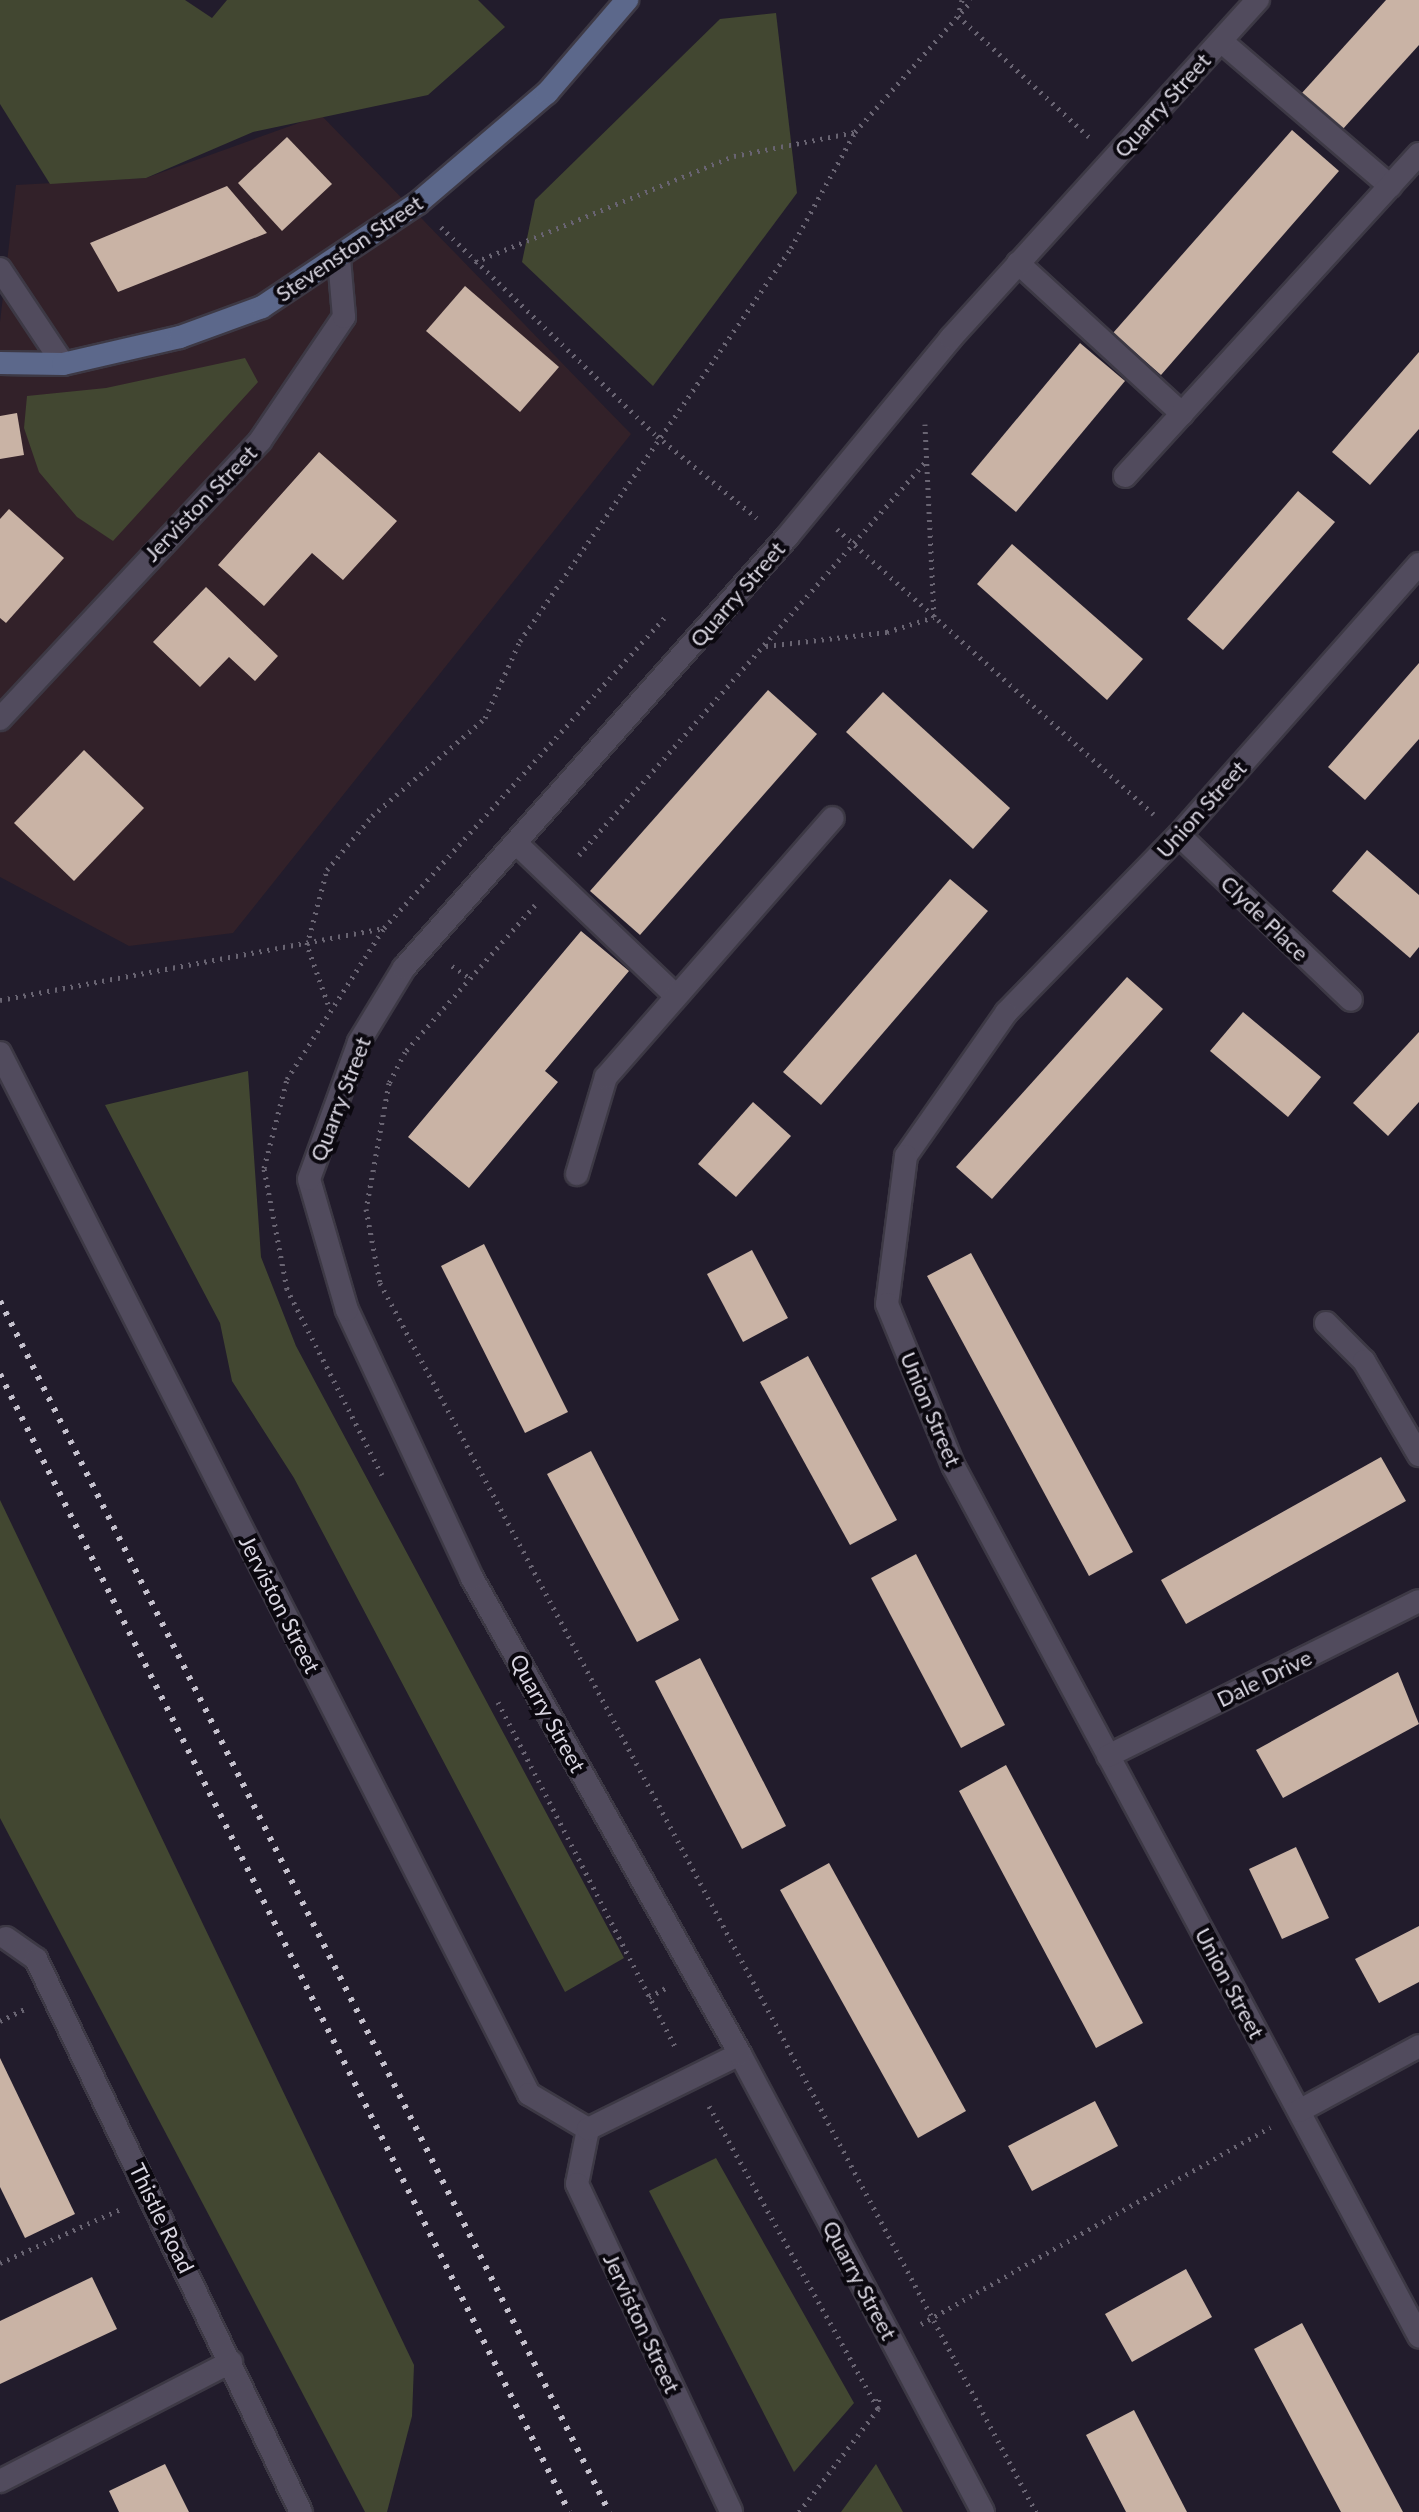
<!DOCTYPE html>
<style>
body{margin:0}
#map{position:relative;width:1419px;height:2512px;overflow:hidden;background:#221c2c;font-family:Lato,sans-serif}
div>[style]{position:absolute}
.commercial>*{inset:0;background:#322129}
.green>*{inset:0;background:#424731}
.building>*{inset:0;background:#c9b3a5}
.path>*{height:5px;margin-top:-2.5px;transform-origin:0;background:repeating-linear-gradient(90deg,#696472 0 2px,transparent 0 8px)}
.roads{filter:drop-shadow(2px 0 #3d3945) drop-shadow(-2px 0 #3d3945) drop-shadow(0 2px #3d3945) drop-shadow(0 -2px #3d3945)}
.service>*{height:22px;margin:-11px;padding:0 11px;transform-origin:11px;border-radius:11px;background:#514b5d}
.minor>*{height:22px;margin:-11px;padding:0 11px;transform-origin:11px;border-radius:11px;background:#514b5d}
.secondary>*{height:22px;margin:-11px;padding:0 11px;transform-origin:11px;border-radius:11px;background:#5c688b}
.rail>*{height:6px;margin-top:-3px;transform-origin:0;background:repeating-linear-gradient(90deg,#c5c1cd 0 4px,transparent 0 12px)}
span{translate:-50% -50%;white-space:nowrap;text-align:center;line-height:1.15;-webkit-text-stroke:8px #0b080f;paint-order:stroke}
.street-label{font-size:22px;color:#d9d6e1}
</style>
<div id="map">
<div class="commercial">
<div style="clip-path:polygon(321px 115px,631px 434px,233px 933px,129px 946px,0 877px,0 322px,16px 185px,146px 178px)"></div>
</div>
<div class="green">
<div style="clip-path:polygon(0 0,185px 0,212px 18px,227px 0,478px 0,505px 27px,428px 95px,253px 132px,146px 178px,50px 184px,0 104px)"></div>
<div style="clip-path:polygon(776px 13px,797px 193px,653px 386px,522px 262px,535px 200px,720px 19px)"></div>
<div style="clip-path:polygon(245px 358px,258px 382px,113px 541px,77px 517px,39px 472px,24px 428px,27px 396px,106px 388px)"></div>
<div style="clip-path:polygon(248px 1071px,261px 1257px,296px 1346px,624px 1958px,565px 1992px,294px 1478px,232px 1381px,220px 1323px,105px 1105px)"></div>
<div style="clip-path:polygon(0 1500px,414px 2365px,412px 2416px,387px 2512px,365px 2512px,0 1818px)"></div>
<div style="clip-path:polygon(716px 2158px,854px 2403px,794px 2472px,649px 2191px)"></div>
<div style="clip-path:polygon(876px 2464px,903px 2512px,841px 2512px)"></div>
</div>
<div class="building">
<div style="clip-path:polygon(1386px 0,1419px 0,1419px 45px,1342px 130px,1301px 94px)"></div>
<div style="clip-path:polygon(1292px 130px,1339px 171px,1161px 375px,1113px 333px)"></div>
<div style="clip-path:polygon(287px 137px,332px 184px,282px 231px,238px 183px)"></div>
<div style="clip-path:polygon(227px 186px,267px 233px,118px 292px,90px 243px)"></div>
<div style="clip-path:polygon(465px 286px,559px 367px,520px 412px,426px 331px)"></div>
<div style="clip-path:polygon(1080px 343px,1125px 381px,1016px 512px,971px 474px)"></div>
<div style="clip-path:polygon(1419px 352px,1419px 429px,1370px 485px,1332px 452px)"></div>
<div style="clip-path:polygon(17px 413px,24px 455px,0 459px,0 416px)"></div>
<div style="clip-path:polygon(319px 452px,397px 521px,343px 580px,312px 553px,264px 606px,218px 565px)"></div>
<div style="clip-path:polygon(1298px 491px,1335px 522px,1223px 650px,1187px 619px)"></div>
<div style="clip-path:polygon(9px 509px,64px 558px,6px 623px,0 618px,0 519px)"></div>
<div style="clip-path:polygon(1012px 544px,1143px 659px,1107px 700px,977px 584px)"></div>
<div style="clip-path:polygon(206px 587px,278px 656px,255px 681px,229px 657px,200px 687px,153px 642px)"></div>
<div style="clip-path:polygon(1419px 663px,1419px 739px,1365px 800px,1328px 767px)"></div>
<div style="clip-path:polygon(768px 690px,817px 734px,640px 935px,590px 891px)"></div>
<div style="clip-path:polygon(883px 692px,1010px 808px,973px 849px,846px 732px)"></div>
<div style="clip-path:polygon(84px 750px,144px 808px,74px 881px,14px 823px)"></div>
<div style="clip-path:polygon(1367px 850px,1419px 895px,1419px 947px,1410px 958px,1332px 891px)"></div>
<div style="clip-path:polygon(950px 879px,988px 911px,821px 1105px,783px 1072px)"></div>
<div style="clip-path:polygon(581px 931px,629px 971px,545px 1071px,558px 1082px,469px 1188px,408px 1137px)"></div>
<div style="clip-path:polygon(1127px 977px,1163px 1009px,992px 1199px,956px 1167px)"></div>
<div style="clip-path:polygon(1243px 1012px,1321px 1077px,1288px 1117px,1210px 1051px)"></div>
<div style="clip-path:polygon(1419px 1032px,1419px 1102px,1388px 1136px,1353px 1103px)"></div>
<div style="clip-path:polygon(753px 1102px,791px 1136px,736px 1197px,698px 1164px)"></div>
<div style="clip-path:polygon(484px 1244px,568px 1412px,525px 1433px,441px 1266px)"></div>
<div style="clip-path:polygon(752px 1250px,788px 1318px,743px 1342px,707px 1274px)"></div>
<div style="clip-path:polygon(971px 1253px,1133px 1552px,1089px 1576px,927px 1276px)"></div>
<div style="clip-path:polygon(808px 1356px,897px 1520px,850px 1545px,760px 1382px)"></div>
<div style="clip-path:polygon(591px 1451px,679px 1620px,637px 1642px,547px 1474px)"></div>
<div style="clip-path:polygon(1381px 1457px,1406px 1501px,1186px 1624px,1161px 1580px)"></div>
<div style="clip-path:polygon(916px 1554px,1005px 1725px,961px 1748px,871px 1578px)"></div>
<div style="clip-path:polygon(700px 1658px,786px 1826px,742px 1849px,655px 1681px)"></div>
<div style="clip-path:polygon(1398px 1672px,1419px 1724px,1283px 1798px,1256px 1750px)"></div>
<div style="clip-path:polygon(1006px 1765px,1143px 2023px,1096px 2048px,959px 1791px)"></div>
<div style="clip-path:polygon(1296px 1847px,1329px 1918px,1282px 1939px,1249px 1869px)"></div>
<div style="clip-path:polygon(829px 1863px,966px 2111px,918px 2138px,780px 1890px)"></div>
<div style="clip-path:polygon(1419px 1926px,1419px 1982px,1379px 2003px,1355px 1959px)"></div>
<div style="clip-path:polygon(0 2058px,75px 2214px,25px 2238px,0 2187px)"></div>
<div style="clip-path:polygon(1095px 2101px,1118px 2146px,1032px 2191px,1008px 2146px)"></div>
<div style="clip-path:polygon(1186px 2269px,1212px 2317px,1132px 2362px,1105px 2314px)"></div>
<div style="clip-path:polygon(92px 2277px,117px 2329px,0 2384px,0 2321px)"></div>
<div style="clip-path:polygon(1302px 2323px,1403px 2512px,1341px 2512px,1254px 2349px)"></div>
<div style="clip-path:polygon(1134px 2410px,1187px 2512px,1126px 2512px,1086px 2435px)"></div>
<div style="clip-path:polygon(165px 2464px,189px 2512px,119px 2512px,109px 2491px)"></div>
</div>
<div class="path">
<div style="left:962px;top:0;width:16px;rotate:104deg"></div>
<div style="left:958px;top:16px;width:178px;rotate:42.7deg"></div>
<div style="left:441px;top:227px;width:301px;rotate:44.1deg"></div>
<div style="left:657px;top:436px;width:129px;rotate:39.4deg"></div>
<div style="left:475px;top:262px;width:280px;rotate:-22.3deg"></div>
<div style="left:734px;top:156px;width:123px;rotate:-11.2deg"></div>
<div style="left:837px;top:529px;width:426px;rotate:42deg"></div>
<div style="left:766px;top:646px;width:122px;rotate:-6.6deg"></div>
<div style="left:887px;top:632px;width:49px;rotate:-17.7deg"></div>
<div style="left:934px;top:617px;width:193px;rotate:-92.7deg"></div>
<div style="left:579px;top:855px;width:526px;rotate:-48.62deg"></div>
<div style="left:535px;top:905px;width:196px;rotate:131.5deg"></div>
<div style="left:405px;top:1052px;width:35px;rotate:117deg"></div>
<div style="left:389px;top:1083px;width:128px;rotate:100.3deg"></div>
<div style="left:366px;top:1209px;width:75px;rotate:79.3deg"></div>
<div style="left:380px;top:1283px;width:1393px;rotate:61.91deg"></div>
<div style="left:452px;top:966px;width:22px;rotate:34deg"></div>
<div style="left:0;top:1000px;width:391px;rotate:-10.6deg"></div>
<div style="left:328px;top:1004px;width:63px;rotate:-109.6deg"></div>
<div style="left:307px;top:945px;width:78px;rotate:-75.1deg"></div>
<div style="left:327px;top:870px;width:70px;rotate:-50.2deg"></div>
<div style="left:372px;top:816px;width:150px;rotate:-40.9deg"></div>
<div style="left:485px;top:718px;width:85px;rotate:-65.6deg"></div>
<div style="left:520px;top:641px;width:477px;rotate:-55.4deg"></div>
<div style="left:791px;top:248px;width:132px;rotate:-61.1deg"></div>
<div style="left:855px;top:132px;width:176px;rotate:-48.4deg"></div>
<div style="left:382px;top:1475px;width:209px;rotate:-117.1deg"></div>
<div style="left:287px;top:1289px;width:123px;rotate:-100.8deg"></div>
<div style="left:264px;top:1168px;width:92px;rotate:-75.5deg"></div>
<div style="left:287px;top:1079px;width:179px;rotate:-57.3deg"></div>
<div style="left:384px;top:928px;width:418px;rotate:-47.9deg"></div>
<div style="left:498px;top:1702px;width:390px;rotate:62.8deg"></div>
<div style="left:649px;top:1997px;width:19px;rotate:-28deg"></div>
<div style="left:0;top:2021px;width:28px;rotate:-26deg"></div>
<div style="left:709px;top:2106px;width:347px;rotate:60.8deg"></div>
<div style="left:0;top:2263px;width:133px;rotate:-24.1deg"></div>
<div style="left:921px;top:2324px;width:401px;rotate:-29.4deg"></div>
<div style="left:799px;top:2512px;width:130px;rotate:-52.5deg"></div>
<div style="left:878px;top:2409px;width:15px;rotate:-86deg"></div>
</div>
<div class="roads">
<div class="service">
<div style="left:1221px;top:41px;width:223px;rotate:40.6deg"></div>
<div style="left:1018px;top:263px;width:223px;rotate:42.6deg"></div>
<div style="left:1125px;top:476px;width:436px;rotate:-47.6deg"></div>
<div style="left:519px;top:846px;width:213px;rotate:43.7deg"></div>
<div style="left:577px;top:1174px;width:101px;rotate:-73.4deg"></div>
<div style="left:606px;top:1077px;width:344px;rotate:-48.8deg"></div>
<div style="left:1326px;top:1323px;width:54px;rotate:45deg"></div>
<div style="left:1364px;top:1361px;width:109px;rotate:59.7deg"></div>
<div style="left:0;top:2481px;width:260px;rotate:-27.3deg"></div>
</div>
<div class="minor">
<div style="left:0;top:269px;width:114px;rotate:56.4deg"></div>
<div style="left:1419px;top:564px;width:362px;rotate:131.5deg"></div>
<div style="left:1179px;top:835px;width:248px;rotate:134.2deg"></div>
<div style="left:1006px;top:1013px;width:174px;rotate:125deg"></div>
<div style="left:906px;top:1156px;width:149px;rotate:97.3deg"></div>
<div style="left:887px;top:1304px;width:176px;rotate:67.7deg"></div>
<div style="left:954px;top:1467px;width:986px;rotate:61.85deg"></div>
<div style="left:0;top:719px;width:381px;rotate:-46.9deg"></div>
<div style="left:260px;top:441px;width:150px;rotate:-55.9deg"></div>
<div style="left:344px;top:317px;width:58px;rotate:-94.9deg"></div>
<div style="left:1179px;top:835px;width:238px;rotate:43.8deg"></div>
<div style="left:0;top:1053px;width:1168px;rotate:63.06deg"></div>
<div style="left:529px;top:2094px;width:69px;rotate:30.7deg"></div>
<div style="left:588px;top:2129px;width:56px;rotate:101.3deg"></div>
<div style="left:577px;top:2184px;width:362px;rotate:64.8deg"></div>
<div style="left:1108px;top:1756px;width:347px;rotate:-26.5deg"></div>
<div style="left:6px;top:1938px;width:37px;rotate:35deg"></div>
<div style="left:36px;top:1959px;width:613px;rotate:64.4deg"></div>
<div style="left:1299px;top:2111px;width:136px;rotate:-28.4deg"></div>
<div style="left:588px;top:2129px;width:169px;rotate:-26.3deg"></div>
<div style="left:983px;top:2512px;width:518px;rotate:-117.95deg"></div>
<div style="left:740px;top:2054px;width:546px;rotate:-119.38deg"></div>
<div style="left:472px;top:1578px;width:296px;rotate:-115deg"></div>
<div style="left:347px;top:1310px;width:136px;rotate:-106.2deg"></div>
<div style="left:309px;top:1179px;width:146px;rotate:-69.9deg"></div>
<div style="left:359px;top:1042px;width:87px;rotate:-58.7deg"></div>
<div style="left:404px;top:968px;width:577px;rotate:-48.37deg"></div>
<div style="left:787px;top:537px;width:258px;rotate:-50.5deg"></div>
<div style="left:951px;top:338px;width:457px;rotate:-47.8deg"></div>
</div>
<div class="secondary">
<div style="left:0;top:363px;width:63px;rotate:0.9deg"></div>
<div style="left:63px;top:364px;width:120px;rotate:-13deg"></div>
<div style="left:180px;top:337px;width:87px;rotate:-20.1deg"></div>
<div style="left:262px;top:307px;width:187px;rotate:-33.7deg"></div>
<div style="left:418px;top:203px;width:170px;rotate:-40.5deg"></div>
<div style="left:547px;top:93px;width:123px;rotate:-49.3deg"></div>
</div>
</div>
<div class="rail">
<div style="left:0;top:1301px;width:1356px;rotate:63.3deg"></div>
<div style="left:0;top:1374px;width:1272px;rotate:63.43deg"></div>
</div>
<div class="street-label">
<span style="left:1162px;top:105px;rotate:-48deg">Quarry Street</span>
<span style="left:349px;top:248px;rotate:-34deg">Stevenston Street</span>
<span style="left:200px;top:503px;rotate:-46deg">Jerviston Street</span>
<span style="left:737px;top:594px;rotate:-49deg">Quarry Street</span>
<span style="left:1201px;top:809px;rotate:-48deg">Union Street</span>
<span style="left:1265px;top:918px;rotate:44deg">Clyde Place</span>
<span style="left:340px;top:1099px;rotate:-69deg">Quarry Street</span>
<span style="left:931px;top:1409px;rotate:67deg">Union Street</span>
<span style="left:280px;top:1604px;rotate:63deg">Jerviston Street</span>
<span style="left:1264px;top:1678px;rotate:-26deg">Dale Drive</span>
<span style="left:548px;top:1713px;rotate:61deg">Quarry Street</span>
<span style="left:1230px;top:1983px;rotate:62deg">Union Street</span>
<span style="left:162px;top:2218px;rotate:64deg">Thistle Road</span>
<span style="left:860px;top:2280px;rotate:62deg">Quarry Street</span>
<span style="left:642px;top:2323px;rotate:65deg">Jerviston Street</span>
</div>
</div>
